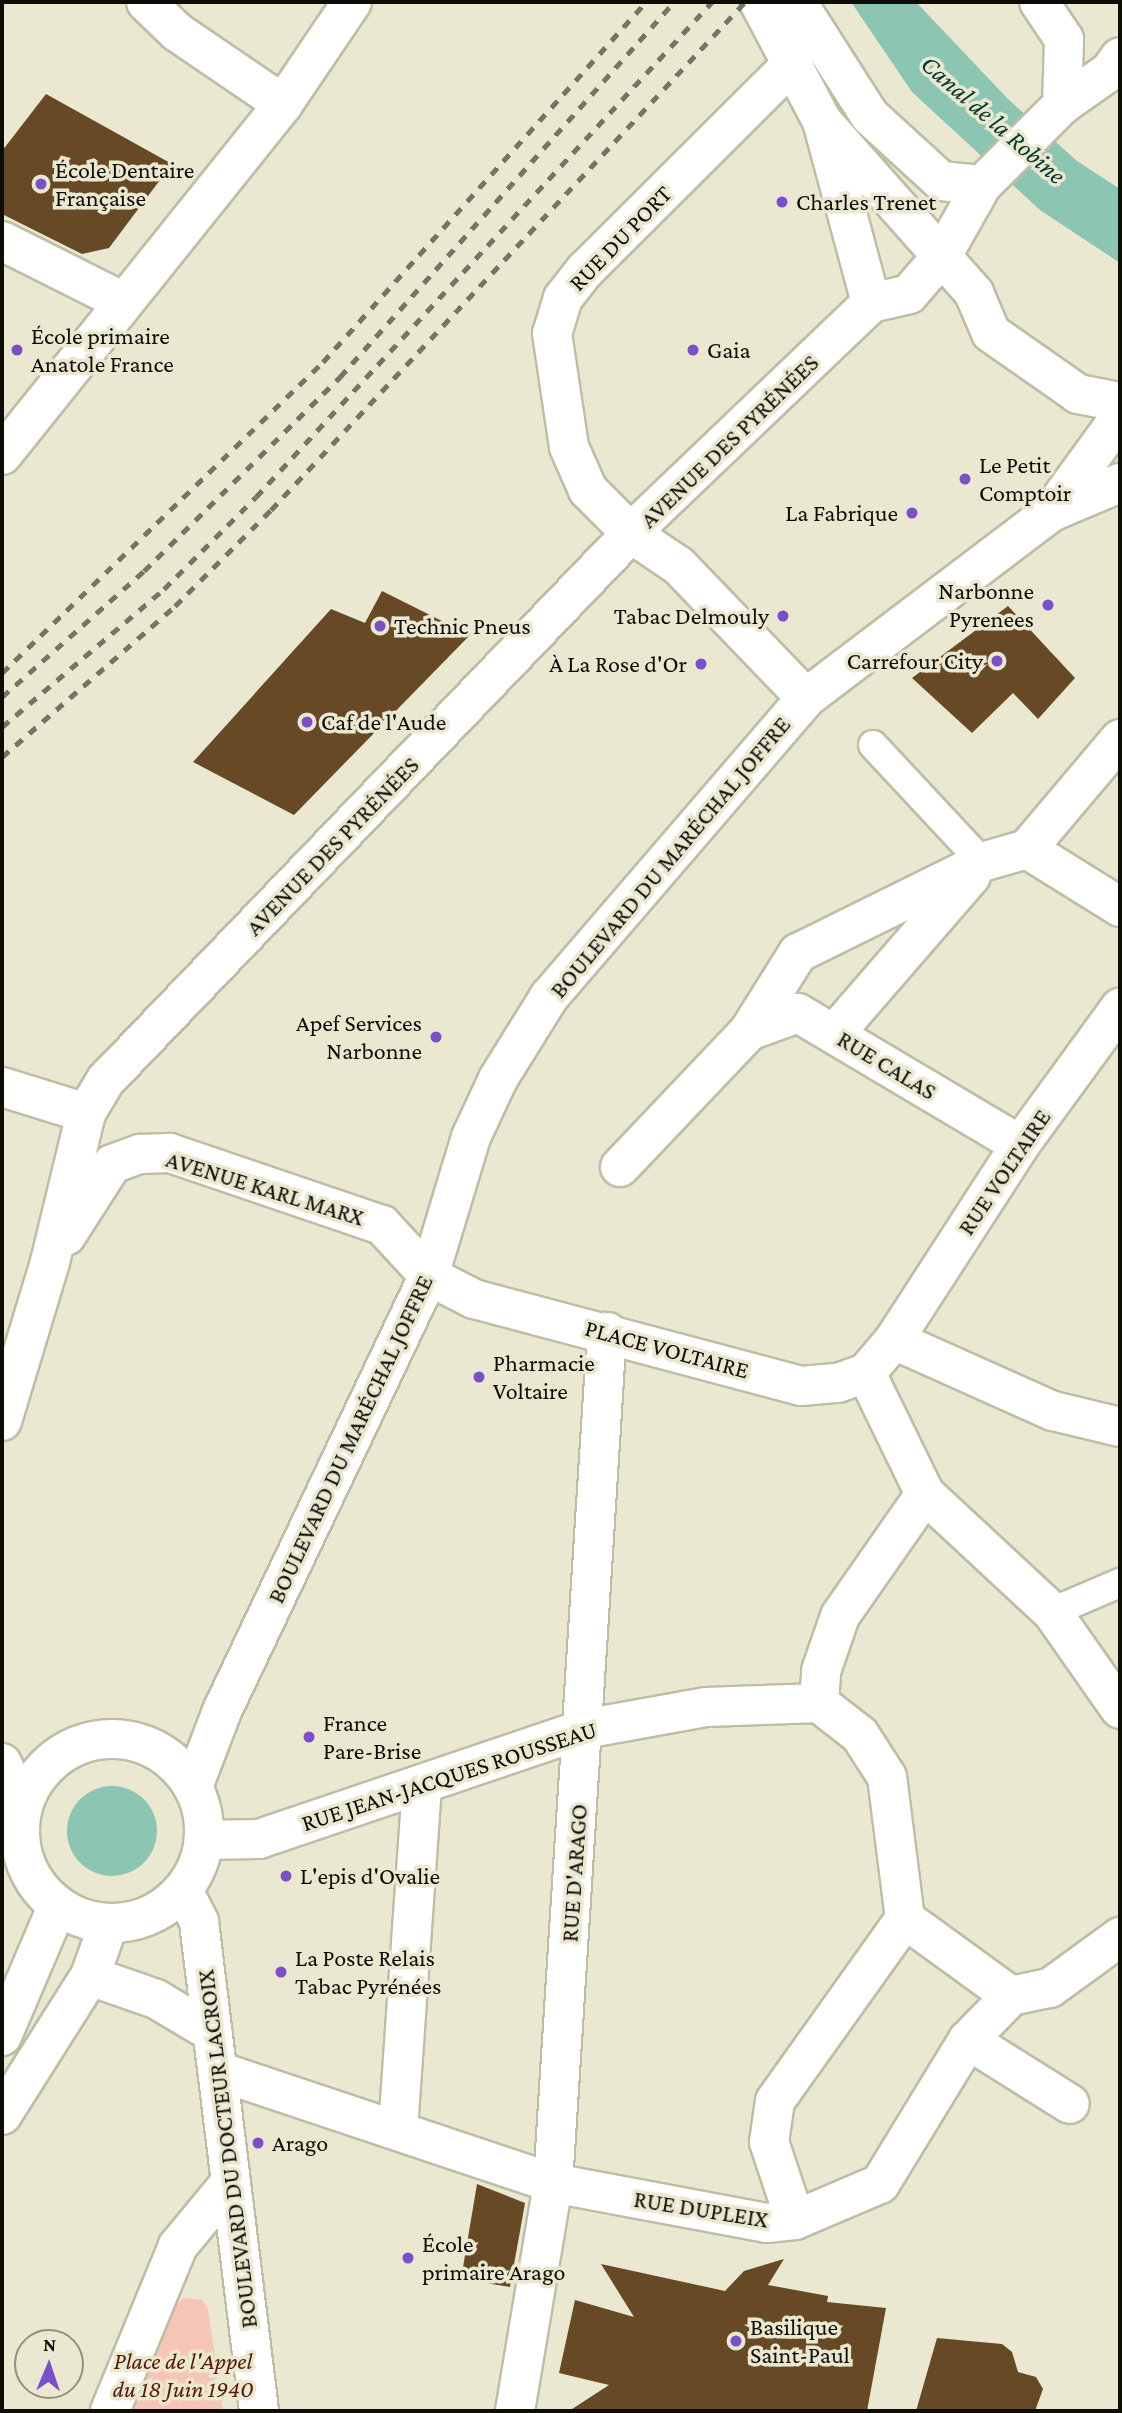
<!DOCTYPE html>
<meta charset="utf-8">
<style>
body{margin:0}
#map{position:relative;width:1122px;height:2413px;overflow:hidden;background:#eae8d0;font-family:"Crimson Pro",serif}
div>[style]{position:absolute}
.green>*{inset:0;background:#f7c5b6}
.water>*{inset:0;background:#8cc6b3}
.round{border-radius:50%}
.building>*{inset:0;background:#674925}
.roads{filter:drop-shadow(2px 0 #bebda6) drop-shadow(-2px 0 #bebda6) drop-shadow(0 2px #bebda6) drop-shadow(0 -2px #bebda6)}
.pedestrian>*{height:28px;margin:-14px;padding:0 14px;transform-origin:14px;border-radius:14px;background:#fff}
.minor>*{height:38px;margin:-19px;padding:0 19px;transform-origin:19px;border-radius:19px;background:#fff}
.tertiary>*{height:38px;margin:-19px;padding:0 19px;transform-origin:19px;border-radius:19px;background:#fff}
.secondary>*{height:38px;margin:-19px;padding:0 19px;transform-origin:19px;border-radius:19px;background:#fff}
.secondary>.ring{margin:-19px;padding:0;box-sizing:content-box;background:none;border:38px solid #fff;border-radius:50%}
.rail>*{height:5px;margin-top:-2.5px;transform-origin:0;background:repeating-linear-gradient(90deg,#757465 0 9px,transparent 0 18px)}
.dots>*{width:19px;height:19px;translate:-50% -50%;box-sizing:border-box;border:4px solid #eae8d0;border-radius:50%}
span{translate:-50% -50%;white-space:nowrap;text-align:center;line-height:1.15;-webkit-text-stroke:7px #eae8d0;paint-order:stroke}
.poi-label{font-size:24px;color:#0d0c05}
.left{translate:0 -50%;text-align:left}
.right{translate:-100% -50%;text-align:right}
.street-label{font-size:24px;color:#0d0c05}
.park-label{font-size:24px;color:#561905;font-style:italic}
.water-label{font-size:26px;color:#053a2d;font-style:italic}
.frame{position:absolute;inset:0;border:4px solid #0d0c05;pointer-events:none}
.north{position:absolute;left:14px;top:2329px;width:70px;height:70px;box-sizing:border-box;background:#eae8d0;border:2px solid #92907f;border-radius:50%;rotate:2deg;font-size:19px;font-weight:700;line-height:28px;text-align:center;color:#0d0c05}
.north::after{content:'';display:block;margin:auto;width:24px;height:32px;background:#7a4fc8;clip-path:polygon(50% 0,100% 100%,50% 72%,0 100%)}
</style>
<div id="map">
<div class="green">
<div style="clip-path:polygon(184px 2298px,202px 2300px,208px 2309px,223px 2411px,130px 2411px,171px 2309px)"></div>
</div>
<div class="water">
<div style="clip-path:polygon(851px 2px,916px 2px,1008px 99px,1077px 161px,1120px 189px,1120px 263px,1040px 210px,912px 92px)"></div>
<div class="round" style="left:67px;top:1786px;width:90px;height:90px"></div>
</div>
<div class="building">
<div style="clip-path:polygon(46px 94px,172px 164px,109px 248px,82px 254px,2px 214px,2px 151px)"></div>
<div style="clip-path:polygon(382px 591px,470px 635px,294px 815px,193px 762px,331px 609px,365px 623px)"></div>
<div style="clip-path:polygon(1008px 606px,1075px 678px,1038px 719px,1013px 693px,972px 733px,912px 678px)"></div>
<div style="clip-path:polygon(477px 2184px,525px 2203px,510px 2287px,461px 2279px)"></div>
<div style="clip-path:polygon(784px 2259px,768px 2285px,828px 2296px,827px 2302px,886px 2308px,867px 2411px,569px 2411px,609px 2385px,559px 2373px,575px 2300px,634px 2317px,601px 2264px,725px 2291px,744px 2271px)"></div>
<div style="clip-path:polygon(937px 2338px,1002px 2344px,1012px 2352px,1018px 2372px,1036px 2377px,1043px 2389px,1035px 2411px,916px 2411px)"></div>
</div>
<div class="roads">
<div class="pedestrian">
<div style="left:873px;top:745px;width:160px;rotate:47deg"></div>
<div style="left:1052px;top:1612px;width:74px;rotate:-23.1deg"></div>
</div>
<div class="minor">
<div style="left:146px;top:2px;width:43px;rotate:44.1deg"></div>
<div style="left:177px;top:32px;width:128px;rotate:34.2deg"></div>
<div style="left:794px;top:62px;width:295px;rotate:135.1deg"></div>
<div style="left:585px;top:270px;width:36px;rotate:128deg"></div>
<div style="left:563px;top:298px;width:37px;rotate:107deg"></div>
<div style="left:552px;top:333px;width:115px;rotate:81.5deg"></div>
<div style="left:569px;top:447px;width:47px;rotate:66.2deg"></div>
<div style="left:588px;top:490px;width:64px;rotate:45deg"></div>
<div style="left:633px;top:535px;width:55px;rotate:34deg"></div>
<div style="left:679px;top:566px;width:183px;rotate:46.1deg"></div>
<div style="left:2px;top:241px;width:136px;rotate:26.6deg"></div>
<div style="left:1051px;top:512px;width:75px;rotate:-22.8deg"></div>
<div style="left:1027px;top:849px;width:144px;rotate:-49.8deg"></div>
<div style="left:749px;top:1031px;width:52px;rotate:-20.2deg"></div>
<div style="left:798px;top:1013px;width:258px;rotate:30.7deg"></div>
<div style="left:835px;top:1033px;width:208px;rotate:-49.1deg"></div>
<div style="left:2px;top:1087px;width:88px;rotate:17.2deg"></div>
<div style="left:620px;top:1167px;width:187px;rotate:-46.5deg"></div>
<div style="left:749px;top:1031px;width:92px;rotate:-57.9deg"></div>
<div style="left:798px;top:953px;width:205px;rotate:-26.3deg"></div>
<div style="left:982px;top:862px;width:47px;rotate:-16.1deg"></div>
<div style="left:1027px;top:849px;width:110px;rotate:31.9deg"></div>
<div style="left:429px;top:1276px;width:51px;rotate:27.1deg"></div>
<div style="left:474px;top:1299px;width:338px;rotate:14.9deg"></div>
<div style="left:801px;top:1386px;width:37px;rotate:-5deg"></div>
<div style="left:838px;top:1383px;width:30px;rotate:-20deg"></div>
<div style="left:866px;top:1373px;width:43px;rotate:-49.7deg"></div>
<div style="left:894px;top:1340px;width:232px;rotate:-57.1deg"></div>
<div style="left:1020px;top:1145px;width:170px;rotate:-53.9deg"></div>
<div style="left:894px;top:1340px;width:174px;rotate:24.1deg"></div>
<div style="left:1053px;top:1411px;width:69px;rotate:13.4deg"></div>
<div style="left:866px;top:1373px;width:135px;rotate:64deg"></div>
<div style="left:925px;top:1494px;width:173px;rotate:42.9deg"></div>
<div style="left:1052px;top:1612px;width:118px;rotate:55deg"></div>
<div style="left:204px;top:1840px;width:55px;rotate:-1deg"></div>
<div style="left:259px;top:1839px;width:343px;rotate:-18.7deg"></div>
<div style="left:584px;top:1729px;width:124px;rotate:-10.2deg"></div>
<div style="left:706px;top:1707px;width:113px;rotate:-2deg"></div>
<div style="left:905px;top:1919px;width:131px;rotate:36deg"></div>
<div style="left:968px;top:2040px;width:120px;rotate:32.1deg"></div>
<div style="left:218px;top:2071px;width:353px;rotate:18.5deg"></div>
<div style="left:553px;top:2183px;width:218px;rotate:10.6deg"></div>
<div style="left:767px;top:2223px;width:28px;rotate:-6deg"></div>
<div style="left:795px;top:2220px;width:92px;rotate:-23deg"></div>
<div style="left:880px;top:2184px;width:169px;rotate:-58.6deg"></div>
<div style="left:968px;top:2040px;width:62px;rotate:-45.7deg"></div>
<div style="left:1011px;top:1996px;width:40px;rotate:-12deg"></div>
<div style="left:1050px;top:1988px;width:87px;rotate:-36.1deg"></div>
<div style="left:398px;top:2129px;width:345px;rotate:-86deg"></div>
<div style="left:795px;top:2220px;width:82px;rotate:-108.4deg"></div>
<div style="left:769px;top:2142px;width:41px;rotate:-81.7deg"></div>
<div style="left:775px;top:2101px;width:224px;rotate:-54.5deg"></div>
<div style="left:905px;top:1919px;width:143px;rotate:-97.2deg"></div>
<div style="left:887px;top:1777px;width:50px;rotate:-122.7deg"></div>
<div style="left:860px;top:1735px;width:52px;rotate:-142deg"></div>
<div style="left:819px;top:1703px;width:32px;rotate:-86deg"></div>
<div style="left:821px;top:1671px;width:58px;rotate:-70.9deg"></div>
<div style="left:840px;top:1616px;width:149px;rotate:-55.1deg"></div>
<div style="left:110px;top:2411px;width:178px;rotate:-67.6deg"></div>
<div style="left:178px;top:2246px;width:83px;rotate:-50.4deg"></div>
<div style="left:515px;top:2411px;width:231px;rotate:-80.5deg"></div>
<div style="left:553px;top:2183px;width:853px;rotate:-86.37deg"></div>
</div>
<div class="tertiary">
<div style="left:1039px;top:2px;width:45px;rotate:56deg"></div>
<div style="left:1064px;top:39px;width:66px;rotate:91.7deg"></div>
</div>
<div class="secondary">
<div style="left:759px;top:2px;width:135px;rotate:62.1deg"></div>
<div style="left:822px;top:121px;width:188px;rotate:74.9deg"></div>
<div style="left:797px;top:2px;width:135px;rotate:57.4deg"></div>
<div style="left:870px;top:116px;width:96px;rotate:42.5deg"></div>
<div style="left:941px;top:181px;width:41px;rotate:5.6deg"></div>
<div style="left:822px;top:121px;width:230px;rotate:48.5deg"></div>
<div style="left:974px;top:293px;width:43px;rotate:67deg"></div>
<div style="left:991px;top:333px;width:106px;rotate:35deg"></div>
<div style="left:1078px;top:394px;width:43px;rotate:10.8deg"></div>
<div style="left:2px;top:455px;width:450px;rotate:-51.3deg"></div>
<div style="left:283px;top:104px;width:123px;rotate:-55.9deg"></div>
<div style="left:66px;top:1236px;width:85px;rotate:-57.4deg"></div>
<div style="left:112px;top:1164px;width:30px;rotate:-20deg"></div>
<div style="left:140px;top:1154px;width:30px;rotate:-2deg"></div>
<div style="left:170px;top:1153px;width:224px;rotate:18.8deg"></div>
<div style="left:382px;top:1225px;width:69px;rotate:47.3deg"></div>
<div style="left:2px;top:1421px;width:166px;rotate:-73.2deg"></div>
<div style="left:50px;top:1262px;width:153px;rotate:-76.4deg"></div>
<div style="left:86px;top:1113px;width:39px;rotate:-59deg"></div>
<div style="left:106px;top:1080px;width:774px;rotate:-46.15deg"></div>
<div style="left:642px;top:522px;width:317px;rotate:-43.7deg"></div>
<div style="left:871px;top:303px;width:39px;rotate:-13deg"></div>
<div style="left:909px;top:294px;width:50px;rotate:-49deg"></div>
<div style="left:942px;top:256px;width:81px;rotate:-60.6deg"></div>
<div style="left:982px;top:185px;width:113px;rotate:-45deg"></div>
<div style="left:1062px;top:105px;width:59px;rotate:-35.3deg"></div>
<div style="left:1110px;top:71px;width:17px;rotate:-54deg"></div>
<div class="ring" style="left:20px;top:1739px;width:146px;height:146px"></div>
<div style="left:2px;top:1763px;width:48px;rotate:65.6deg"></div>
<div style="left:193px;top:1787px;width:81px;rotate:-69.1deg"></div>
<div style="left:222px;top:1711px;width:482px;rotate:-64.6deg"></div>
<div style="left:429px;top:1276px;width:145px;rotate:-73.2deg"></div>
<div style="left:471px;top:1137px;width:64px;rotate:-65deg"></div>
<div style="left:498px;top:1079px;width:97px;rotate:-58.1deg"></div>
<div style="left:549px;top:997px;width:394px;rotate:-49.3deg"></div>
<div style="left:806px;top:698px;width:308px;rotate:-37.2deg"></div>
<div style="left:1051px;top:512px;width:117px;rotate:-54deg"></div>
<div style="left:183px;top:1890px;width:36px;rotate:63deg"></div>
<div style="left:199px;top:1922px;width:493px;rotate:83deg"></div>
<div style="left:90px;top:1976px;width:70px;rotate:19.2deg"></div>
<div style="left:156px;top:1999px;width:66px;rotate:30.8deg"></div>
<div style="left:2px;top:2036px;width:142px;rotate:-66.9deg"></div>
<div style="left:2px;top:2115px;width:165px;rotate:-57.7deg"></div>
<div style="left:90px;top:1976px;width:56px;rotate:-70.3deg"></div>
</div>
</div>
<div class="rail">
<div style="left:2px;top:673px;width:447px;rotate:-44.1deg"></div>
<div style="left:323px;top:362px;width:484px;rotate:-48.1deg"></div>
<div style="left:2px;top:697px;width:190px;rotate:-41.6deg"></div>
<div style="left:144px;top:571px;width:276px;rotate:-44.7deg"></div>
<div style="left:340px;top:377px;width:502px;rotate:-48.31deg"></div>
<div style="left:2px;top:727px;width:213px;rotate:-40.4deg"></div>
<div style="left:164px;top:589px;width:130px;rotate:-45deg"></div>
<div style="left:256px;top:497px;width:673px;rotate:-47.35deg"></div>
<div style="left:2px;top:757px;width:230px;rotate:-41.1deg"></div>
<div style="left:175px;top:606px;width:136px;rotate:-45deg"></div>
<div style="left:271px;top:510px;width:695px;rotate:-46.98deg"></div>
</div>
<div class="dots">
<div style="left:41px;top:184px;background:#7a4fc8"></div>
<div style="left:782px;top:202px;background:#7a4fc8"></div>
<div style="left:17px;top:350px;background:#7a4fc8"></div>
<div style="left:693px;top:350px;background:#7a4fc8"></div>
<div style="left:965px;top:479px;background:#7a4fc8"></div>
<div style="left:912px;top:513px;background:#7a4fc8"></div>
<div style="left:1048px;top:605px;background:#7a4fc8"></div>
<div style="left:783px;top:616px;background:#7a4fc8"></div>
<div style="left:380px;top:626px;background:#7a4fc8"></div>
<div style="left:997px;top:661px;background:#7a4fc8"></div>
<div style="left:701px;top:664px;background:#7a4fc8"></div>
<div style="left:307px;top:722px;background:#7a4fc8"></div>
<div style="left:436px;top:1037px;background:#7a4fc8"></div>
<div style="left:479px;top:1377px;background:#7a4fc8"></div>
<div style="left:309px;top:1737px;background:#7a4fc8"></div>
<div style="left:286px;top:1876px;background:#7a4fc8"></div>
<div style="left:281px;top:1972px;background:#7a4fc8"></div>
<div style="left:258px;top:2143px;background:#7a4fc8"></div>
<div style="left:408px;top:2258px;background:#7a4fc8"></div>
<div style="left:736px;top:2341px;background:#7a4fc8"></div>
</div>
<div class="poi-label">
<span class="left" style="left:55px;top:184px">École Dentaire<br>Française</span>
<span class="left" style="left:796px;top:202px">Charles Trenet</span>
<span class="left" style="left:31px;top:350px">École primaire<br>Anatole France</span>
<span class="left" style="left:707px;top:350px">Gaia</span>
<span class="left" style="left:979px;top:479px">Le Petit<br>Comptoir</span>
<span class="right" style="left:898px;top:513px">La Fabrique</span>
<span class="right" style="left:1034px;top:605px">Narbonne<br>Pyrenees</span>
<span class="right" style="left:769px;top:616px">Tabac Delmouly</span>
<span class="left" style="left:394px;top:626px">Technic Pneus</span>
<span class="right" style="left:983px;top:661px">Carrefour City</span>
<span class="right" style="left:687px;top:664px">À La Rose d'Or</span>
<span class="left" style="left:321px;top:722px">Caf de l'Aude</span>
<span class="right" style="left:422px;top:1037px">Apef Services<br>Narbonne</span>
<span class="left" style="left:493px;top:1377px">Pharmacie<br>Voltaire</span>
<span class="left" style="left:323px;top:1737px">France<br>Pare-Brise</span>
<span class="left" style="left:300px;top:1876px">L'epis d'Ovalie</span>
<span class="left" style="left:295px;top:1972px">La Poste Relais<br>Tabac Pyrénées</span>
<span class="left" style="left:272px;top:2143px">Arago</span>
<span class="left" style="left:422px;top:2258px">École<br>primaire Arago</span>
<span class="left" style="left:750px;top:2341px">Basilique<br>Saint-Paul</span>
</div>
<div class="street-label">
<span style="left:620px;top:238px;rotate:-46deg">RUE DU PORT</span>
<span style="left:729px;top:441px;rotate:-44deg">AVENUE DES PYRÉNÉES</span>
<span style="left:332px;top:846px;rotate:-46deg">AVENUE DES PYRÉNÉES</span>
<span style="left:670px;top:857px;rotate:-50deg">BOULEVARD DU MARÉCHAL JOFFRE</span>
<span style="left:887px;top:1065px;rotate:31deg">RUE CALAS</span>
<span style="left:1004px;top:1172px;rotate:-56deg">RUE VOLTAIRE</span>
<span style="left:265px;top:1188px;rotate:17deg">AVENUE KARL MARX</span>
<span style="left:667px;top:1349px;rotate:15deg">PLACE VOLTAIRE</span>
<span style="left:350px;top:1439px;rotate:-65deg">BOULEVARD DU MARÉCHAL JOFFRE</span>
<span style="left:449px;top:1776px;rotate:-18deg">RUE JEAN-JACQUES ROUSSEAU</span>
<span style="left:574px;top:1873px;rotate:-86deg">RUE D'ARAGO</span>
<span style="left:227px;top:2149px;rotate:-97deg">BOULEVARD DU DOCTEUR LACROIX</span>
<span style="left:701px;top:2209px;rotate:9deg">RUE DUPLEIX</span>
</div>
<div class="park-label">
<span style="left:183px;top:2375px">Place de l'Appel<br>du 18 Juin 1940</span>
</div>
<div class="water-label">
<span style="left:993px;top:120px;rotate:41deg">Canal de la Robine</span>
</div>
<div class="frame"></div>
<div class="north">N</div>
</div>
